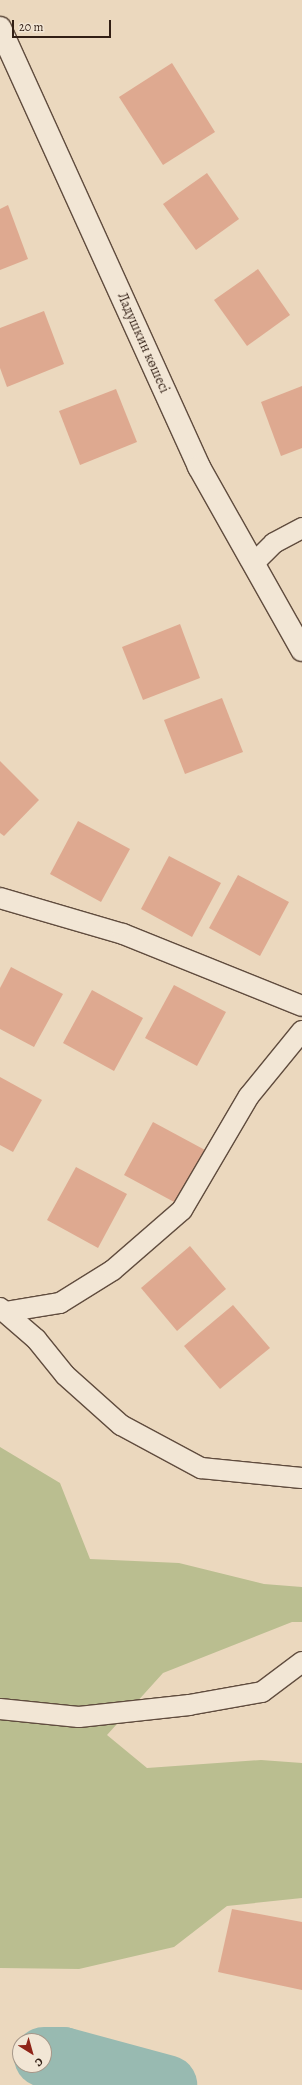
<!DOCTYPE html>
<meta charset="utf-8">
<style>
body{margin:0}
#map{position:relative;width:302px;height:2085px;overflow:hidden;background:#ebd8be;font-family:Alegreya,serif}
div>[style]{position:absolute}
.green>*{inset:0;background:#babe90}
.river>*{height:60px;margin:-30px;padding:0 30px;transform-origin:30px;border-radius:30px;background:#98bab1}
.building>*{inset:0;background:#dea990}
.roads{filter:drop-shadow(1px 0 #604c3e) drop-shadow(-1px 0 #604c3e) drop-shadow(0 1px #604c3e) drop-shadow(0 -1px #604c3e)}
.service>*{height:20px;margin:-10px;padding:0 10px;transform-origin:10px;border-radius:10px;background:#f2e6d5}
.minor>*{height:22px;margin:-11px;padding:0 11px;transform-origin:11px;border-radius:11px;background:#f2e6d5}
span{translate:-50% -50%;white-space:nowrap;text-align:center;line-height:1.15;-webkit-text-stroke:4px #f2e6d5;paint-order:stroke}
.street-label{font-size:14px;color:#311e14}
.north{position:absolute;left:12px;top:2033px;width:40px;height:40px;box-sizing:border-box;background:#f2e6d5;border:1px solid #a59688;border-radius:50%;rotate:143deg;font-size:11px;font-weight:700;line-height:16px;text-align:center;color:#311e14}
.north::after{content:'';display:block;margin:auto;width:14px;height:18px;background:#8f2418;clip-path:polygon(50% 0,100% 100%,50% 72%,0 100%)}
.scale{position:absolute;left:12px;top:20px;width:99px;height:18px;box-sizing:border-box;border:2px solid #311e14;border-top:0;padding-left:5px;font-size:12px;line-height:14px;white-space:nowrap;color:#311e14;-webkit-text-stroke:3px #f2e6d5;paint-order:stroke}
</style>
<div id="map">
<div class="green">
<div style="clip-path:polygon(0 1447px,60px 1483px,90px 1559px,179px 1563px,264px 1584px,302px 1587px,302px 1622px,292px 1622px,163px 1673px,107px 1735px,147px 1768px,261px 1760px,302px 1763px,302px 1898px,227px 1906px,174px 1947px,79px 1969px,0 1968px)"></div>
</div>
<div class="river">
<div style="left:44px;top:2057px;width:19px"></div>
<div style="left:63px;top:2057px;width:108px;rotate:15.1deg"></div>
</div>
<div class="building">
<div style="clip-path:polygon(172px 63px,215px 132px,163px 165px,119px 97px)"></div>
<div style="clip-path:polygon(207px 173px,239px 219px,196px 250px,163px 204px)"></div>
<div style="clip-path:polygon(8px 205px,28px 259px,0 270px,0 209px)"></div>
<div style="clip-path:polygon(258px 269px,290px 315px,247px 346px,214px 300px)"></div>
<div style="clip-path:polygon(44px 311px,64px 364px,7px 387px,0 368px,0 328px)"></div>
<div style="clip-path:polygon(302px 386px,302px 448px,281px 456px,261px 402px)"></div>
<div style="clip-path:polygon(116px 389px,137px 442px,80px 465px,59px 411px)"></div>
<div style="clip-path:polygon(180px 624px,200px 678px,143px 700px,122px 647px)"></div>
<div style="clip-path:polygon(222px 698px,243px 752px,185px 774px,164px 720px)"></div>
<div style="clip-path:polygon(0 761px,39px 800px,4px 836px,0 833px)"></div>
<div style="clip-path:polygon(78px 821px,130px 849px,101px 902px,50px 874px)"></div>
<div style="clip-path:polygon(169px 856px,221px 883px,192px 937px,141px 909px)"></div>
<div style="clip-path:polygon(238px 875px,289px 902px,260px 956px,209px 928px)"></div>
<div style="clip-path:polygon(11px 967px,63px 994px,34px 1047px,0 1029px,0 988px)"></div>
<div style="clip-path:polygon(174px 985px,226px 1012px,197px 1066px,145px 1038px)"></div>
<div style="clip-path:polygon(92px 990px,143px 1018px,114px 1071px,63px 1043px)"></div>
<div style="clip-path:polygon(0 1077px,42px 1100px,13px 1152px,0 1145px)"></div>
<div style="clip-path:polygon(153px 1122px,205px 1150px,176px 1203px,124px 1175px)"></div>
<div style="clip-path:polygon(76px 1167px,127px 1194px,98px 1248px,47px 1220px)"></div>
<div style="clip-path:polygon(190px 1246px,226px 1289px,177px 1331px,141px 1288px)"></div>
<div style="clip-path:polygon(233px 1305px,270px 1348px,220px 1389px,184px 1346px)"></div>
<div style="clip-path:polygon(232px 1909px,302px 1922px,302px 1990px,218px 1972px)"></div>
</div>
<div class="roads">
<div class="service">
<div style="left:254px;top:563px;width:28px;rotate:-45deg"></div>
<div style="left:274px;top:543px;width:32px;rotate:-28deg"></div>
<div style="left:0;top:898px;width:128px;rotate:16.3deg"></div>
<div style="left:123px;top:934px;width:193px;rotate:21.9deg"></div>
<div style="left:0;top:1308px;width:48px;rotate:40.7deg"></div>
<div style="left:36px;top:1339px;width:46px;rotate:51.1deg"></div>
<div style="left:65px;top:1375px;width:75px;rotate:41.8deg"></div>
<div style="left:121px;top:1425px;width:91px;rotate:28.3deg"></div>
<div style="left:201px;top:1468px;width:101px;rotate:5.7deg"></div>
<div style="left:5px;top:1312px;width:56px;rotate:-9.3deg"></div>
<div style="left:60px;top:1303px;width:62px;rotate:-31.9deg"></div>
<div style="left:113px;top:1270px;width:91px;rotate:-41deg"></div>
<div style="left:182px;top:1210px;width:132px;rotate:-59.6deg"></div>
<div style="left:249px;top:1096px;width:84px;rotate:-50.8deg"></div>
<div style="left:0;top:1709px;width:79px;rotate:5.8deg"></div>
<div style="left:79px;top:1717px;width:111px;rotate:-6.2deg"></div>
<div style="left:189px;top:1705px;width:74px;rotate:-10.1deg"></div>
<div style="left:262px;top:1692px;width:50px;rotate:-36.9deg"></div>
</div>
<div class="minor">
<div style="left:0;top:28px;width:482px;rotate:65.6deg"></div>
<div style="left:199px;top:467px;width:210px;rotate:60.6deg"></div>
</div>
</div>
<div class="street-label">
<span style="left:143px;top:343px;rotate:66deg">Ладушкин көшесі</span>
</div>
<div class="north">С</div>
<div class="scale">20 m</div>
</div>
